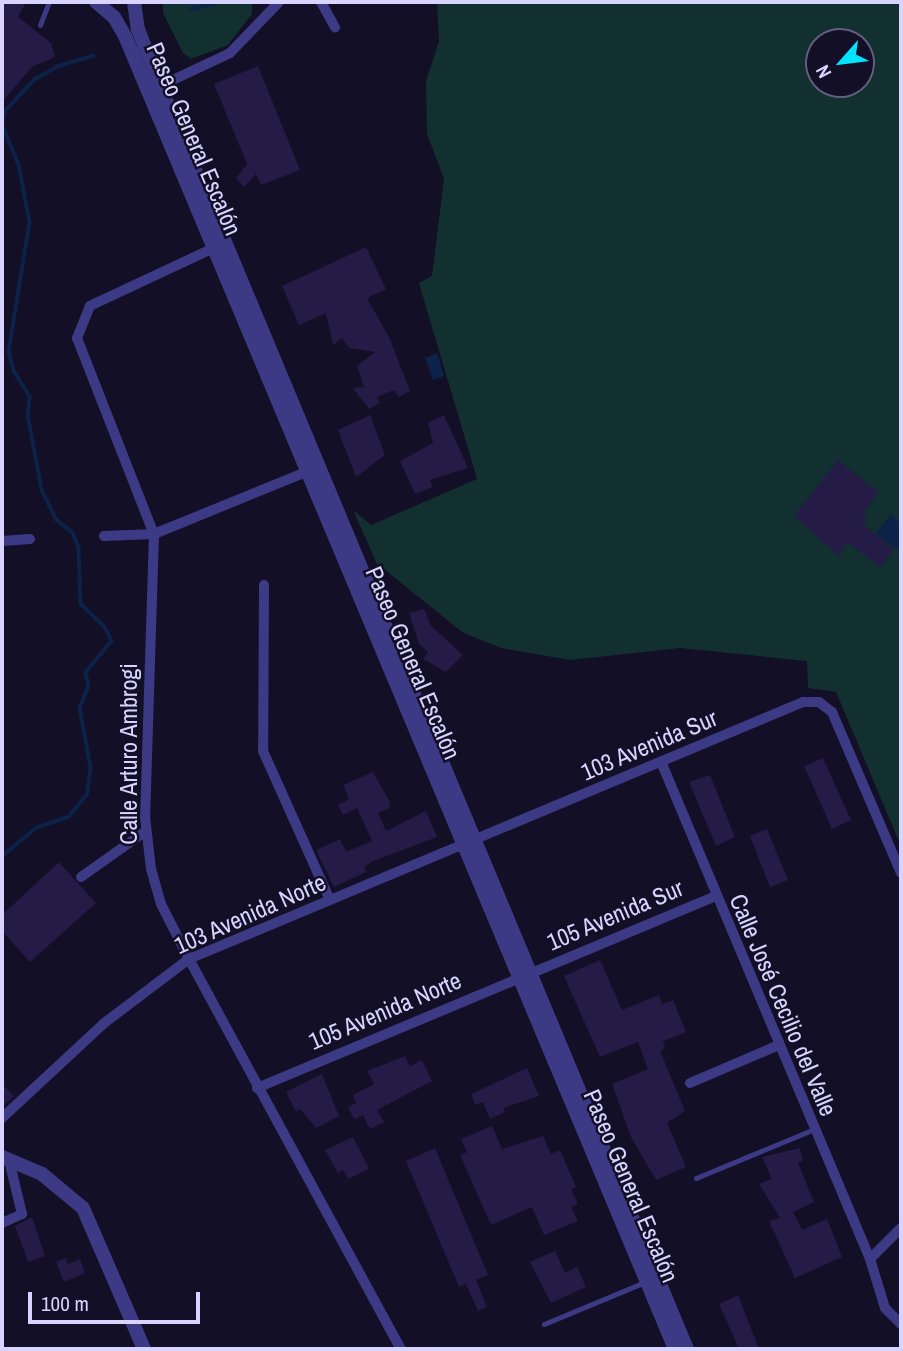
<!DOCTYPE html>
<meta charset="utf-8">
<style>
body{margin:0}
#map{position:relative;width:903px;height:1351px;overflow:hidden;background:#130f26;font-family:"Archivo Narrow",sans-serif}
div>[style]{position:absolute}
.green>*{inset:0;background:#12302f}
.water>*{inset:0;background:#0c2248}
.stream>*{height:3.5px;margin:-1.75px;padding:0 1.75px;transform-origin:1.75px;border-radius:1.75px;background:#0c2248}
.building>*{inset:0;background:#241b47}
.service>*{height:5px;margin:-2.5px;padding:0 2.5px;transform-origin:2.5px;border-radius:2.5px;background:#3d3a85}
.minor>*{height:10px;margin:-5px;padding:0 5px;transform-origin:5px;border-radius:5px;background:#3d3a85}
.tertiary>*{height:14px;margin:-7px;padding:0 7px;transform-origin:7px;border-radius:7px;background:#3d3a85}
span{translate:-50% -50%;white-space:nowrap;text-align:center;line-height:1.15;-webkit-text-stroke:5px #130f26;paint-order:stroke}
.street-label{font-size:24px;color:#d9d4ff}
.frame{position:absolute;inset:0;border:4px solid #d9d4ff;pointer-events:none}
.north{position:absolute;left:805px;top:28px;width:70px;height:70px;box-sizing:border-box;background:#130f26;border:2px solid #625e7d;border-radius:50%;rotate:242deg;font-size:19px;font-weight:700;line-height:28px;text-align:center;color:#d9d4ff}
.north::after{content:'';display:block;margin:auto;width:24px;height:32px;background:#00e5ff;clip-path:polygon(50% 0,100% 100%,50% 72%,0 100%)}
.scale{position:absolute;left:28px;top:1292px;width:172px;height:32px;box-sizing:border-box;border:4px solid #d9d4ff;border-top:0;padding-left:9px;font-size:21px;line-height:24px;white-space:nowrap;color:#d9d4ff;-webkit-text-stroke:5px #130f26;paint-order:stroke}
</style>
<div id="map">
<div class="green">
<div style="clip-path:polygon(163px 2px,252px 2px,252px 14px,228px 45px,191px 59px,183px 53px,163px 13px)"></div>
<div style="clip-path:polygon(evenodd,437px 2px,901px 2px,901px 846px,836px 692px,808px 688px,807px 661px,680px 648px,570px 660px,501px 648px,462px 632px,384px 569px,380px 571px,353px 510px,371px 525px,477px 479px,419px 283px,432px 276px,444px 179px,427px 134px,426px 81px,439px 41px,437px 2px,819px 42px,861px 42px,861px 84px,819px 84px,819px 42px)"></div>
</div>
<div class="water">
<div style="clip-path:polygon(437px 353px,444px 376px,433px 380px,425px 358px)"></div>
<div style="clip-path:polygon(891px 514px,901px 524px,901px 553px,876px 533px)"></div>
</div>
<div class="stream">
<div style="left:191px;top:9px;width:29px;rotate:-14deg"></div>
<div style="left:2px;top:122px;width:11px;rotate:-75deg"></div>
<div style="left:5px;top:111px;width:44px;rotate:-46.8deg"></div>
<div style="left:35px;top:79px;width:26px;rotate:-29deg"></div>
<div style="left:58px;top:66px;width:37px;rotate:-16deg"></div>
<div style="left:2px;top:124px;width:44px;rotate:67.5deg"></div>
<div style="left:19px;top:165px;width:58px;rotate:79.1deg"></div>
<div style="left:30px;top:222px;width:131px;rotate:99.2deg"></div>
<div style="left:9px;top:351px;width:21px;rotate:76deg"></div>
<div style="left:14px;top:371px;width:31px;rotate:58deg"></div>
<div style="left:30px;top:397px;width:18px;rotate:96deg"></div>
<div style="left:28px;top:415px;width:76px;rotate:79.4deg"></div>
<div style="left:42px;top:490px;width:32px;rotate:64deg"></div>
<div style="left:56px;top:519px;width:22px;rotate:39deg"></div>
<div style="left:73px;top:533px;width:16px;rotate:68deg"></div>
<div style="left:79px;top:548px;width:56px;rotate:88deg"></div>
<div style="left:81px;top:604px;width:33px;rotate:44deg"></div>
<div style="left:105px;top:627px;width:16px;rotate:63deg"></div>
<div style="left:112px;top:641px;width:41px;rotate:129.1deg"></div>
<div style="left:86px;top:673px;width:13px;rotate:77deg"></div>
<div style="left:89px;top:686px;width:24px;rotate:112deg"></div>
<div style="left:80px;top:708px;width:61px;rotate:79.6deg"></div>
<div style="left:91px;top:768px;width:27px;rotate:98deg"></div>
<div style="left:87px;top:795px;width:28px;rotate:129deg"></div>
<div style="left:69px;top:817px;width:34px;rotate:161deg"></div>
<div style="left:37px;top:828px;width:45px;rotate:140.4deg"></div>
</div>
<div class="building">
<div style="clip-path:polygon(2px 2px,26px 2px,18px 17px,51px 43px,55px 57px,32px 67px,2px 102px)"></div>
<div style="clip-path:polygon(258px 66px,300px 170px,261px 185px,256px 174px,244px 187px,236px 178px,247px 164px,214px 84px)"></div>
<div style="clip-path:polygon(366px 247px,386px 289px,367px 298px,390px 339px,410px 391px,398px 397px,394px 390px,377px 397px,380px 403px,369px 409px,353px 388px,364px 387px,357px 366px,375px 352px,349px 348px,342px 338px,333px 345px,326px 313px,299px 325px,282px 286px)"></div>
<div style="clip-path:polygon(370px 415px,385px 455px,356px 477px,338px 430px)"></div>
<div style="clip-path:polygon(444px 415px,468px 468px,430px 480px,433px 487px,415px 494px,400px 461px,433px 443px,428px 423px)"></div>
<div style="clip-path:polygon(838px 460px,878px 492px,863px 514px,868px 519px,862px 524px,894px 549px,880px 567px,847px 542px,839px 556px,794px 516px)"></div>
<div style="clip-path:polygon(424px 609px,431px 626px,463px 655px,446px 672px,423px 659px,428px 652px,419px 644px,409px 613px)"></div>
<div style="clip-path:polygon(823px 758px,851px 820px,832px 829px,804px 766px)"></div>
<div style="clip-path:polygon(373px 772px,390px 802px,389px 808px,378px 813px,386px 831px,426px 811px,437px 837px,371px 862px,364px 867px,366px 872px,334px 887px,316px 850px,340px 839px,346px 852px,372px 841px,357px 808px,343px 815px,338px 805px,349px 799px,343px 785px)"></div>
<div style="clip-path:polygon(710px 775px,735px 837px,716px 846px,689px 782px)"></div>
<div style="clip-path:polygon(767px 829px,788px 880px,770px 887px,750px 836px)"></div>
<div style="clip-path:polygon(59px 862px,96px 903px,30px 962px,2px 931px,2px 915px)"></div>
<div style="clip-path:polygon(600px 960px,622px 1010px,659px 995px,662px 1004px,673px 1000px,686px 1032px,663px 1041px,665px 1048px,660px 1051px,685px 1111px,667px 1123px,686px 1167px,656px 1180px,631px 1137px,612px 1084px,648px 1069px,638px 1042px,600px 1057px,564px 976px)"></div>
<div style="clip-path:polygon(405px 1056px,410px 1066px,422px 1060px,432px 1081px,377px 1110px,384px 1122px,370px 1129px,363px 1115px,354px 1119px,348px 1107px,356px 1103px,353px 1095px,374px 1084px,367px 1071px)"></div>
<div style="clip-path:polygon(527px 1068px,539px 1096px,503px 1108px,505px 1112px,490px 1119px,483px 1102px,475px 1105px,471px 1094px)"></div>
<div style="clip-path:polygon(322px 1074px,339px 1116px,316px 1128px,300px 1109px,296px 1112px,286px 1092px)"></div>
<div style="clip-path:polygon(2px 1084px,14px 1096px,2px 1107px)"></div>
<div style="clip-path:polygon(492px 1126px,502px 1149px,543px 1136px,551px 1154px,560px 1150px,576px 1187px,571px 1189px,578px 1204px,571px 1207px,578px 1221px,544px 1235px,532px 1207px,491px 1225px,460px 1155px,467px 1152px,461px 1139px)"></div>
<div style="clip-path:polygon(353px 1137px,369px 1169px,348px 1179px,343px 1170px,338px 1173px,325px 1150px)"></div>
<div style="clip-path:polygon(435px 1148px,488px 1275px,476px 1280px,487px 1307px,478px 1311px,466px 1284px,459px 1287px,406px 1161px)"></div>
<div style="clip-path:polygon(800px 1148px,803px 1161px,798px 1163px,814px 1202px,793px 1212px,802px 1230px,827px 1219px,842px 1257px,795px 1278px,769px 1221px,780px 1218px,759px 1184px,772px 1179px,762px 1157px)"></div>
<div style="clip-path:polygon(32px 1217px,45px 1256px,28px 1262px,15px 1226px)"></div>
<div style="clip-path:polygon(555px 1251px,565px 1273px,577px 1267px,586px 1287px,551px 1303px,530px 1262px)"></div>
<div style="clip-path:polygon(66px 1258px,68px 1264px,80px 1259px,85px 1273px,64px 1282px,56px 1262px)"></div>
<div style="clip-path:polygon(738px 1295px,759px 1349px,739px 1349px,719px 1304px)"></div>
</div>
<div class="service">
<div style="left:40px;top:25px;width:25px;rotate:-69deg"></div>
<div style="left:696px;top:1178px;width:126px;rotate:-22.5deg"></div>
<div style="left:544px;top:1324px;width:109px;rotate:-22.6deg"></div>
</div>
<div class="minor">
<div style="left:321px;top:2px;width:29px;rotate:61deg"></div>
<div style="left:160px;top:86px;width:77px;rotate:-25.2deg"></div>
<div style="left:230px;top:53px;width:71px;rotate:-46.1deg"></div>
<div style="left:220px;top:245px;width:144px;rotate:154.9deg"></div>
<div style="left:90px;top:306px;width:35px;rotate:112deg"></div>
<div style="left:77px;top:338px;width:211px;rotate:68.6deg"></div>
<div style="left:154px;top:534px;width:283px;rotate:91.8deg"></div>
<div style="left:145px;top:817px;width:52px;rotate:83.4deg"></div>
<div style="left:151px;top:869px;width:36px;rotate:74deg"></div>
<div style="left:161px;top:904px;width:62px;rotate:63deg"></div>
<div style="left:189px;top:959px;width:444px;rotate:61.5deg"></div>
<div style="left:104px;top:536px;width:50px;rotate:-2.3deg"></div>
<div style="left:154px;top:534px;width:172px;rotate:-22.2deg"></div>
<div style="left:2px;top:541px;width:28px;rotate:-4deg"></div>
<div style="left:264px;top:585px;width:166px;rotate:90.3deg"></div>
<div style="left:263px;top:751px;width:163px;rotate:65.8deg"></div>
<div style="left:662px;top:764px;width:537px;rotate:67.21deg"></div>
<div style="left:870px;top:1259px;width:51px;rotate:73deg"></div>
<div style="left:885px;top:1308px;width:23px;rotate:45deg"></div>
<div style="left:81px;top:877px;width:80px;rotate:-35.3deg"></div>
<div style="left:690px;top:1083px;width:97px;rotate:-23.1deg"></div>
<div style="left:257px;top:1088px;width:497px;rotate:-22.7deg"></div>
<div style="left:2px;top:1118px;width:138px;rotate:-42.9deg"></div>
<div style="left:103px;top:1024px;width:108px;rotate:-37.1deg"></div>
<div style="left:189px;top:959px;width:666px;rotate:-22.71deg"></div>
<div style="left:803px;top:702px;width:16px"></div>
<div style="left:819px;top:702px;width:16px;rotate:38deg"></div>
<div style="left:832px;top:712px;width:175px;rotate:66.8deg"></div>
<div style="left:2px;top:1223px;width:22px;rotate:-24deg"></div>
<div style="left:22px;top:1214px;width:56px;rotate:-103.5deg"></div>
<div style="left:870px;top:1259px;width:44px;rotate:-45deg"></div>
</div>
<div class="tertiary">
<div style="left:96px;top:2px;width:23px;rotate:40deg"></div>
<div style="left:114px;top:17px;width:22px;rotate:60deg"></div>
<div style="left:125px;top:36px;width:1424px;rotate:67.27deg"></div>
<div style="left:134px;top:2px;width:27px;rotate:82deg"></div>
<div style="left:138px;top:29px;width:61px;rotate:68.9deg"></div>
<div style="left:160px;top:86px;width:1369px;rotate:67.35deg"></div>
<div style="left:2px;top:1157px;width:43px;rotate:23deg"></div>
<div style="left:42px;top:1174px;width:53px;rotate:39.7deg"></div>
<div style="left:83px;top:1208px;width:154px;rotate:66.6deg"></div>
</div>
<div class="street-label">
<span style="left:194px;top:139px;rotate:67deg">Paseo General Escalón</span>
<span style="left:413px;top:663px;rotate:67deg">Paseo General Escalón</span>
<span style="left:649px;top:745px;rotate:-23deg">103 Avenida Sur</span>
<span style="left:129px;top:754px;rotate:-90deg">Calle Arturo Ambrogi</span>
<span style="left:250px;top:914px;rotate:-24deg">103 Avenida Norte</span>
<span style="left:615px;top:915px;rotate:-23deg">105 Avenida Sur</span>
<span style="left:783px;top:1005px;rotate:67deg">Calle José Cecilio del Valle</span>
<span style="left:385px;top:1011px;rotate:-23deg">105 Avenida Norte</span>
<span style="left:631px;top:1186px;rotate:67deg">Paseo General Escalón</span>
</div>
<div class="frame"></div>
<div class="north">N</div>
<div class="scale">100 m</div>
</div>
